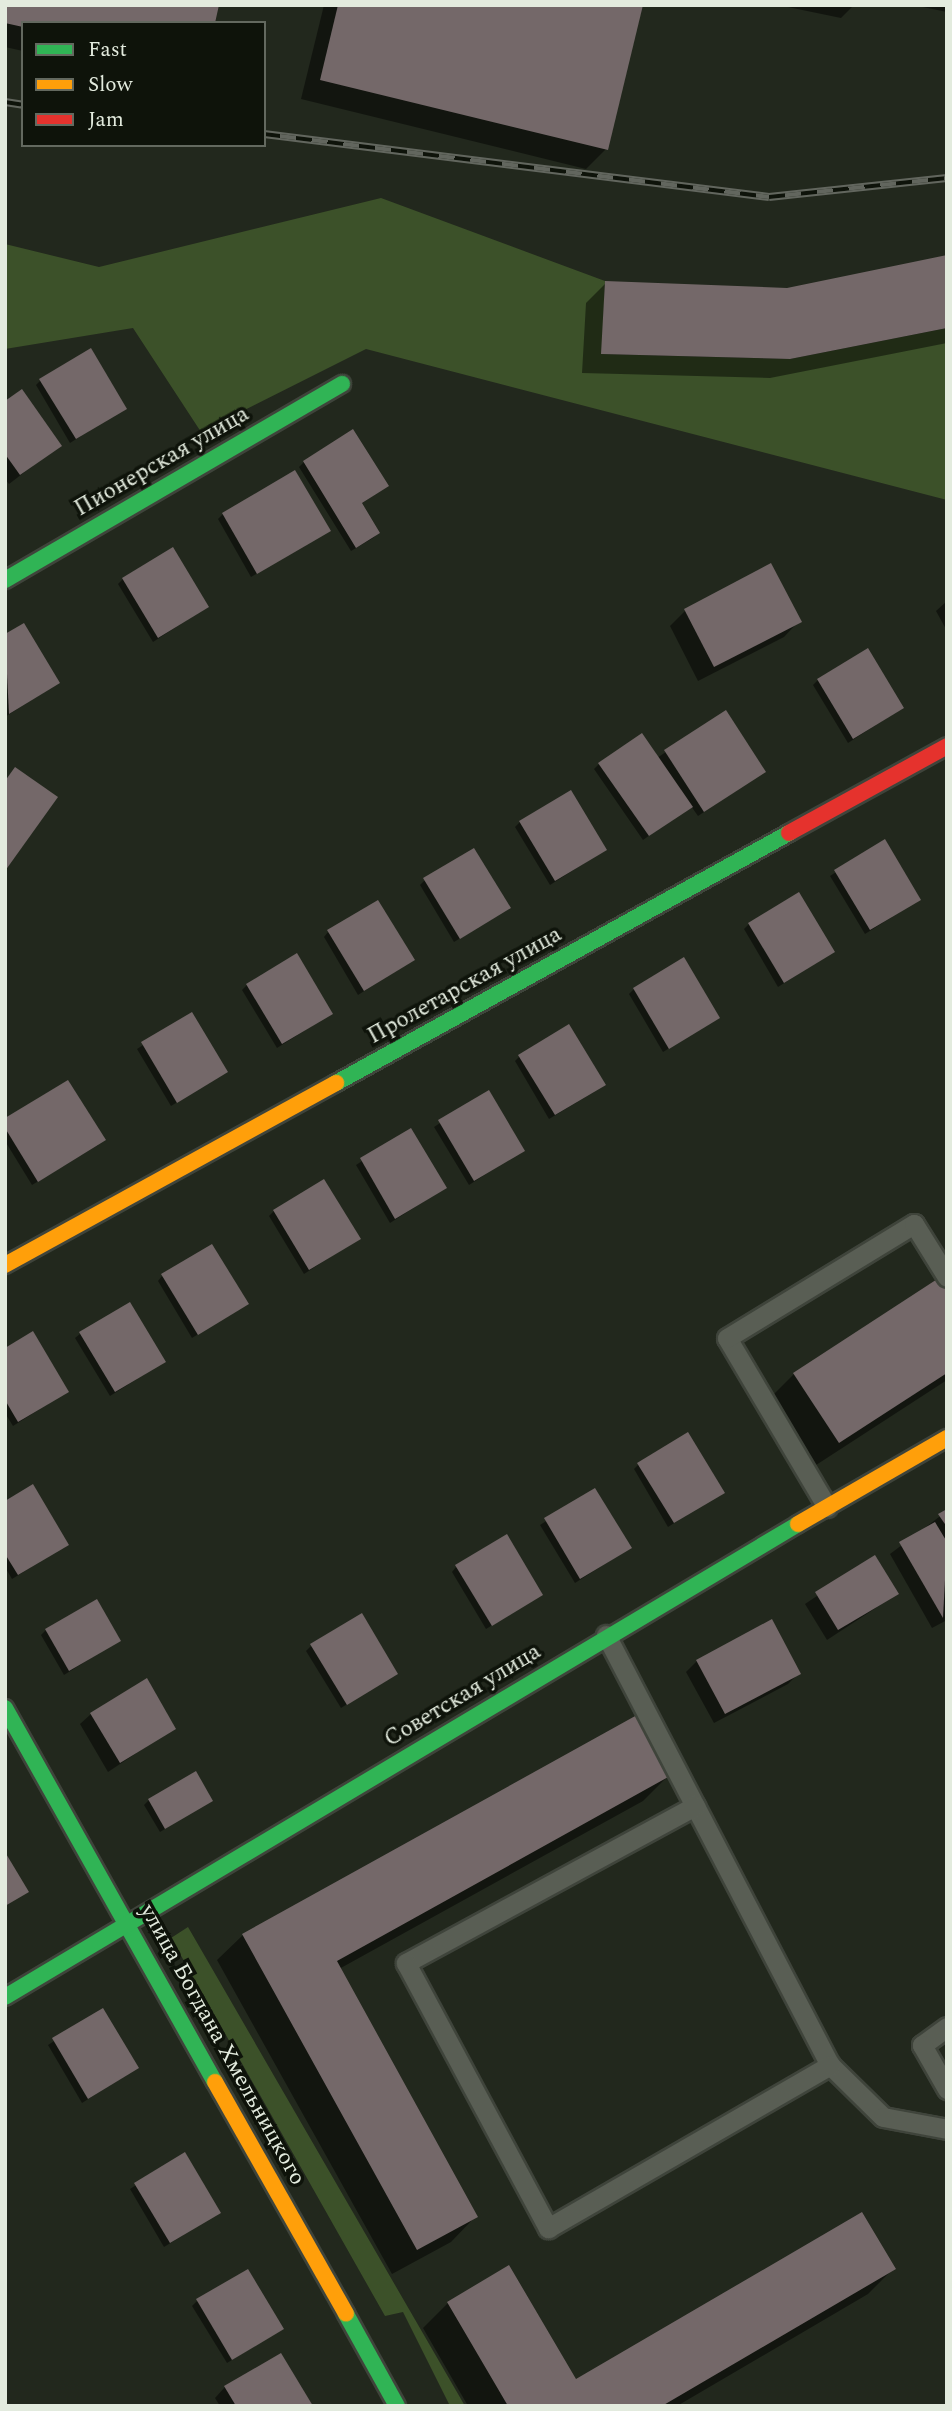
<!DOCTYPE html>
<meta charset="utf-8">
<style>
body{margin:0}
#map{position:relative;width:952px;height:2411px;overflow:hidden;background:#22281d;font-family:Spectral,serif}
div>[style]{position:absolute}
.green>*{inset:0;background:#3c5129}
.shadow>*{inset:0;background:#0007}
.building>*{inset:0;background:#746869}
.roads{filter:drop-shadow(2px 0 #3f443b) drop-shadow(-2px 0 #3f443b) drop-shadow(0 2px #3f443b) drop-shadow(0 -2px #3f443b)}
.lane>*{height:19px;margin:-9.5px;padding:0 9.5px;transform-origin:9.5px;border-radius:9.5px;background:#595e54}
.fast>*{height:16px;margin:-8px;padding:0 8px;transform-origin:8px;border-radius:8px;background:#30b455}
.slow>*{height:16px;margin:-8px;padding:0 8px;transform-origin:8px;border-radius:8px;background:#ff9f0a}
.jam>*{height:16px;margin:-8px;padding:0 8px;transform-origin:8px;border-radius:8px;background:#e5322d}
.rail>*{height:8px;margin-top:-4px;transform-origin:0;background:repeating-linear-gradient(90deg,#0e130a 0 16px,#62665e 0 32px);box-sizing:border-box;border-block:2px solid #62665e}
span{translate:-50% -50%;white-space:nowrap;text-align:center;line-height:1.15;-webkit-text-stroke:7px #0e130a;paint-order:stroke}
.street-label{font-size:23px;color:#e3ebde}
.frame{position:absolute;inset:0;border:7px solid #e3ebde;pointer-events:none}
.legend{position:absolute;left:21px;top:21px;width:245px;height:126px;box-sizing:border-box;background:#0e130a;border:2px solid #63695f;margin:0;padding:9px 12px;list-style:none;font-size:21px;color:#e3ebde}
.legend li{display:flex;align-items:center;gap:14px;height:35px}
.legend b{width:35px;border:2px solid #63695f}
</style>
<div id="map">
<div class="green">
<div style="clip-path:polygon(381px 198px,605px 281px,602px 354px,790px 359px,947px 328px,947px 500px,366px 349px,201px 432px,133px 328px,5px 349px,5px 244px,99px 267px)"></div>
<div style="clip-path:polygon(188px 1927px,465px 2406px,450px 2406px,403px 2312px,385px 2316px,171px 1938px)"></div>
</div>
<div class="shadow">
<div style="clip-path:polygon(5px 5px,23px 23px,23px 51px,5px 47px)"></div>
<div style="clip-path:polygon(324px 5px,641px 5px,606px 149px,586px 169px,301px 99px)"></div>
<div style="clip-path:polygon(778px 5px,854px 5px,841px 18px)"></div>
<div style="clip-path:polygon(913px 5px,947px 5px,947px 12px)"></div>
<div style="clip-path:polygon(947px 257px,947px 343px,770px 378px,582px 373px,586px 303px,606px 283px,787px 290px)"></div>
<div style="clip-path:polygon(40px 381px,125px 408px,70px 443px,36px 385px)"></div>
<div style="clip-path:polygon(5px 403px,60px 445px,9px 484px,5px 479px)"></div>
<div style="clip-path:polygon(304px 462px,387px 486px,361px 504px,378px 533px,373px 538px,351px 551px,299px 467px)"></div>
<div style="clip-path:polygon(223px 514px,329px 530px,251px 577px,218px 519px)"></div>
<div style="clip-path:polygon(123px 579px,207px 607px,153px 642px,118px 584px)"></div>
<div style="clip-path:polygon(947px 601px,947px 631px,936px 611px)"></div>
<div style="clip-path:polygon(685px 611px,799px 621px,784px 637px,698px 681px,670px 626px)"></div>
<div style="clip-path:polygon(5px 636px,58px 683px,5px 717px)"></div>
<div style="clip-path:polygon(818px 680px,902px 708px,848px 743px,813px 685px)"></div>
<div style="clip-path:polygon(725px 712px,764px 772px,698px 816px,691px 806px,643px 840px,594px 769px,599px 764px,657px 758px)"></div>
<div style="clip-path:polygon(520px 822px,605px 850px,550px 885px,515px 827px)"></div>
<div style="clip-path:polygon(884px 841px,919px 900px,865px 934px,830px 876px)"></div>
<div style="clip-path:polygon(425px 880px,509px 908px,454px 942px,420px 885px)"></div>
<div style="clip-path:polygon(749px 924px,833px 952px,778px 987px,744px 929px)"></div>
<div style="clip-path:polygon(328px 932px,413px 960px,358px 995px,324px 937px)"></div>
<div style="clip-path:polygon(247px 985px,331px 1014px,277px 1048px,242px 990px)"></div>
<div style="clip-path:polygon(634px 989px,718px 1018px,663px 1052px,629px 994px)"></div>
<div style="clip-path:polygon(191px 1014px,226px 1072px,171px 1106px,137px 1049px)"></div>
<div style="clip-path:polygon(520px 1056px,599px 1089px,549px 1119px,515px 1061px)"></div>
<div style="clip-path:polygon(488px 1092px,523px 1150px,469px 1185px,434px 1127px)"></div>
<div style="clip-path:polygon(5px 1120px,98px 1145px,32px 1185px,5px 1141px)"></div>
<div style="clip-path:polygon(410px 1130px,445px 1188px,390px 1223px,356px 1165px)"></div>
<div style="clip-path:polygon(274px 1211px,358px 1239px,304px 1274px,269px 1216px)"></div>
<div style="clip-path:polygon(162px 1276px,246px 1304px,192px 1338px,158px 1281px)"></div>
<div style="clip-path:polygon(947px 1280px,947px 1380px,813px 1467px,769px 1399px,794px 1374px)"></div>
<div style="clip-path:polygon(80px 1334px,164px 1362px,110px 1396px,75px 1338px)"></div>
<div style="clip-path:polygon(5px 1350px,67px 1392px,13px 1426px,5px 1413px)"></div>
<div style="clip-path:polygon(639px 1464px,723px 1492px,668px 1527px,634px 1469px)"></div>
<div style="clip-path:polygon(595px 1490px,630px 1548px,575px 1583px,540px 1525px)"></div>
<div style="clip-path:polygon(5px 1503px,67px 1545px,12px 1579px,5px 1567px)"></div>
<div style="clip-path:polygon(947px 1511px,947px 1620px,932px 1628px,890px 1554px)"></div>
<div style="clip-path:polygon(875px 1557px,897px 1594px,827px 1640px,805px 1604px)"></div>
<div style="clip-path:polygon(456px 1567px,541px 1595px,486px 1629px,452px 1572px)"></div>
<div style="clip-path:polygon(46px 1630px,118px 1641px,64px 1675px,41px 1635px)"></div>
<div style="clip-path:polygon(311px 1646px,395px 1674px,341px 1708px,306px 1651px)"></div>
<div style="clip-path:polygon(697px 1661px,799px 1673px,788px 1684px,714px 1723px,686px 1672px)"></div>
<div style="clip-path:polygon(91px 1714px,174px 1728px,108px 1772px,80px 1724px)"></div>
<div style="clip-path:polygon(668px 1776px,643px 1801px,339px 1969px,476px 2216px,451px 2242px,392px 2274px,217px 1960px,243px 1935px)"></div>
<div style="clip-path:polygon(149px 1800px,211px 1800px,160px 1832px,144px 1805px)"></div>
<div style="clip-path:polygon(102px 2010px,137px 2068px,82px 2103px,48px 2045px)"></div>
<div style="clip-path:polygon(184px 2154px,219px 2213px,164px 2247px,130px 2189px)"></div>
<div style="clip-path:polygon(894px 2268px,868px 2294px,677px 2406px,468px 2406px,423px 2328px,448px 2303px,576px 2382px)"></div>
<div style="clip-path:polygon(197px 2301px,282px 2329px,227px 2363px,192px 2306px)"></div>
<div style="clip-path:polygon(225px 2387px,311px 2406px,220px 2406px,215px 2398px)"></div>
</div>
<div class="building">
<div style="clip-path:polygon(5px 5px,219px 5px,215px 23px,23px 23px,23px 27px,5px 23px)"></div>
<div style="clip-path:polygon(338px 5px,643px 5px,608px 150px,320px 80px)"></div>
<div style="clip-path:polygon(947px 255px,947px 328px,790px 359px,601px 354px,605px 281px,787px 288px)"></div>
<div style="clip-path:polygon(91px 348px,127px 409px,76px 439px,39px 379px)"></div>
<div style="clip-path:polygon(22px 389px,62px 446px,20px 475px,5px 454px,5px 401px)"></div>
<div style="clip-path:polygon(353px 429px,389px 486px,362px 503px,380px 533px,356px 548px,303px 461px)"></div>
<div style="clip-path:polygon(295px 470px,331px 531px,257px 574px,222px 513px)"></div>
<div style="clip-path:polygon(173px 547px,209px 607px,158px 638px,122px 578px)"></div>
<div style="clip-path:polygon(771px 563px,802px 622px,714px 667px,684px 609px)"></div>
<div style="clip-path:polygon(24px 623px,60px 683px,9px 714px,5px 634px)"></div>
<div style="clip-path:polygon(868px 648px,904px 708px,853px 739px,817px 679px)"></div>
<div style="clip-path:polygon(726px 710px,766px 772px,704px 812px,664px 750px)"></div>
<div style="clip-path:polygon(642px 733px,693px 807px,649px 836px,598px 763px)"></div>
<div style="clip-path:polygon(15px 767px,58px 797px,5px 871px,5px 781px)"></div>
<div style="clip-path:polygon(571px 790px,607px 850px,555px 881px,519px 821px)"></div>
<div style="clip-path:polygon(885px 839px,921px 900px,870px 930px,834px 870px)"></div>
<div style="clip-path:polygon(474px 848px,511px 908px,460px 939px,423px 878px)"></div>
<div style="clip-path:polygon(799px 892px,835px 952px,784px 983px,748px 923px)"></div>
<div style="clip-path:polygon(378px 900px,415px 960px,364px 991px,327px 930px)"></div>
<div style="clip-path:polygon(297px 953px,333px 1014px,282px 1044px,246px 984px)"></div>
<div style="clip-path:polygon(684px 957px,720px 1018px,669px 1049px,633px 988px)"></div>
<div style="clip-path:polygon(192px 1012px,228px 1072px,177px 1103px,141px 1042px)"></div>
<div style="clip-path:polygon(569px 1024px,606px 1085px,555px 1115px,518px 1055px)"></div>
<div style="clip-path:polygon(68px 1080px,106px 1140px,38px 1182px,5px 1128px,5px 1118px)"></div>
<div style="clip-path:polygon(489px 1090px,525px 1151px,474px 1181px,438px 1120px)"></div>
<div style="clip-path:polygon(411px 1128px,447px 1188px,395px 1219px,360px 1158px)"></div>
<div style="clip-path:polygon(324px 1179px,361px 1239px,309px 1270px,273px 1210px)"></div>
<div style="clip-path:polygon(212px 1244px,249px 1304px,198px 1335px,161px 1274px)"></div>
<div style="clip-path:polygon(945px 1274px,947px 1373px,839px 1443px,793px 1373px)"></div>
<div style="clip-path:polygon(130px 1302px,166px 1362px,115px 1392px,79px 1332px)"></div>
<div style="clip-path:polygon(33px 1331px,69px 1392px,18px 1422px,5px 1400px,5px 1348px)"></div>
<div style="clip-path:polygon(688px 1432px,725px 1493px,674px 1523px,637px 1463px)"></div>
<div style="clip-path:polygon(33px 1484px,69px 1545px,18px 1575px,5px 1554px,5px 1501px)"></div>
<div style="clip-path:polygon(595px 1488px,632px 1548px,580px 1579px,544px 1518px)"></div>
<div style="clip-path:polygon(947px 1509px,947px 1527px,938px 1514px)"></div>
<div style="clip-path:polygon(935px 1522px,947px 1542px,943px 1618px,899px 1542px)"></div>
<div style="clip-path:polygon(507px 1534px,543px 1595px,492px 1626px,455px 1565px)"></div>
<div style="clip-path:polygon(875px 1555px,899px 1594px,838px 1630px,815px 1592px)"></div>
<div style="clip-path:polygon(97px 1599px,121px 1641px,69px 1671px,45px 1629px)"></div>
<div style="clip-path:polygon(362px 1613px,398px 1674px,347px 1705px,310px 1644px)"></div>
<div style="clip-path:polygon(772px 1619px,801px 1674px,725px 1714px,696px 1660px)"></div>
<div style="clip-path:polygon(147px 1678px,176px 1729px,120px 1763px,90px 1713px)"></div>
<div style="clip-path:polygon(637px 1715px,670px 1776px,337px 1961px,478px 2217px,417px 2250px,242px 1934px)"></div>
<div style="clip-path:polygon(196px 1771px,213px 1801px,165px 1829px,148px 1799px)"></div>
<div style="clip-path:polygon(5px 1852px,29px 1892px,5px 1906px)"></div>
<div style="clip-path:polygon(103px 2008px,139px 2068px,88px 2099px,52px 2038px)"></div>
<div style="clip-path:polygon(185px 2152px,221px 2213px,170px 2243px,134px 2183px)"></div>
<div style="clip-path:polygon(862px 2212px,896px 2269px,662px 2406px,508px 2406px,447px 2302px,509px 2265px,576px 2379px)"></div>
<div style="clip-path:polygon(248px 2269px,284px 2329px,232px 2360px,196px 2299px)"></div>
<div style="clip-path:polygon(281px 2353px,313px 2406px,236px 2406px,224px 2386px)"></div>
</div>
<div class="roads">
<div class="lane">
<div style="left:827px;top:1507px;width:196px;rotate:-120.6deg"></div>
<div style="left:727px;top:1338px;width:219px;rotate:-31.4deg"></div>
<div style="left:914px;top:1224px;width:62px;rotate:58.1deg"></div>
<div style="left:606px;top:1635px;width:485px;rotate:62.5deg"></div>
<div style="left:830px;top:2065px;width:74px;rotate:44.5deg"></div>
<div style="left:883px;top:2117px;width:65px;rotate:10.6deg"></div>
<div style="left:695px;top:1806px;width:329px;rotate:151.5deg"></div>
<div style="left:406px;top:1963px;width:301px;rotate:61.8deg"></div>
<div style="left:548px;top:2228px;width:326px;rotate:-30deg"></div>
<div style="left:947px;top:2027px;width:31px;rotate:144deg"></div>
<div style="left:922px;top:2045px;width:51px;rotate:60.4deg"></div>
</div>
<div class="fast">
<div style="left:5px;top:580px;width:390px;rotate:-30.2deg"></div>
<div style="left:336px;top:1083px;width:517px;rotate:-28.89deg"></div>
<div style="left:5px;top:1708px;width:429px;rotate:60.7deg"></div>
<div style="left:5px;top:1997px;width:923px;rotate:-30.81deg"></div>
<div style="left:346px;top:2314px;width:105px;rotate:61deg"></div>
</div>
<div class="slow">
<div style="left:5px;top:1265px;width:378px;rotate:-28.8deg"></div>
<div style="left:798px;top:1524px;width:172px;rotate:-30deg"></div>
<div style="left:215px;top:2082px;width:266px;rotate:60.5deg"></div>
</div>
<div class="jam">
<div style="left:789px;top:833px;width:180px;rotate:-28.8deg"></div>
</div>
</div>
<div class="rail">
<div style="left:5px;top:102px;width:18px;rotate:9deg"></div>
<div style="left:264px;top:134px;width:509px;rotate:7.11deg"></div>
<div style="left:769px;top:197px;width:179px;rotate:-6.1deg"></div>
</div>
<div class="street-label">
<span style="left:162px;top:462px;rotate:-30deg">Пионерская улица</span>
<span style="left:465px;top:986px;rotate:-29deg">Пролетарская улица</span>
<span style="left:463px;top:1696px;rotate:-31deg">Советская улица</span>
<span style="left:222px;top:2045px;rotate:61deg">улица Богдана Хмельницкого</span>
</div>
<div class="frame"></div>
<ul class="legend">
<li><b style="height:9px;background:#30b455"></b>Fast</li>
<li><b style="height:9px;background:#ff9f0a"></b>Slow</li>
<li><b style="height:9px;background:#e5322d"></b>Jam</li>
</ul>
</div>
